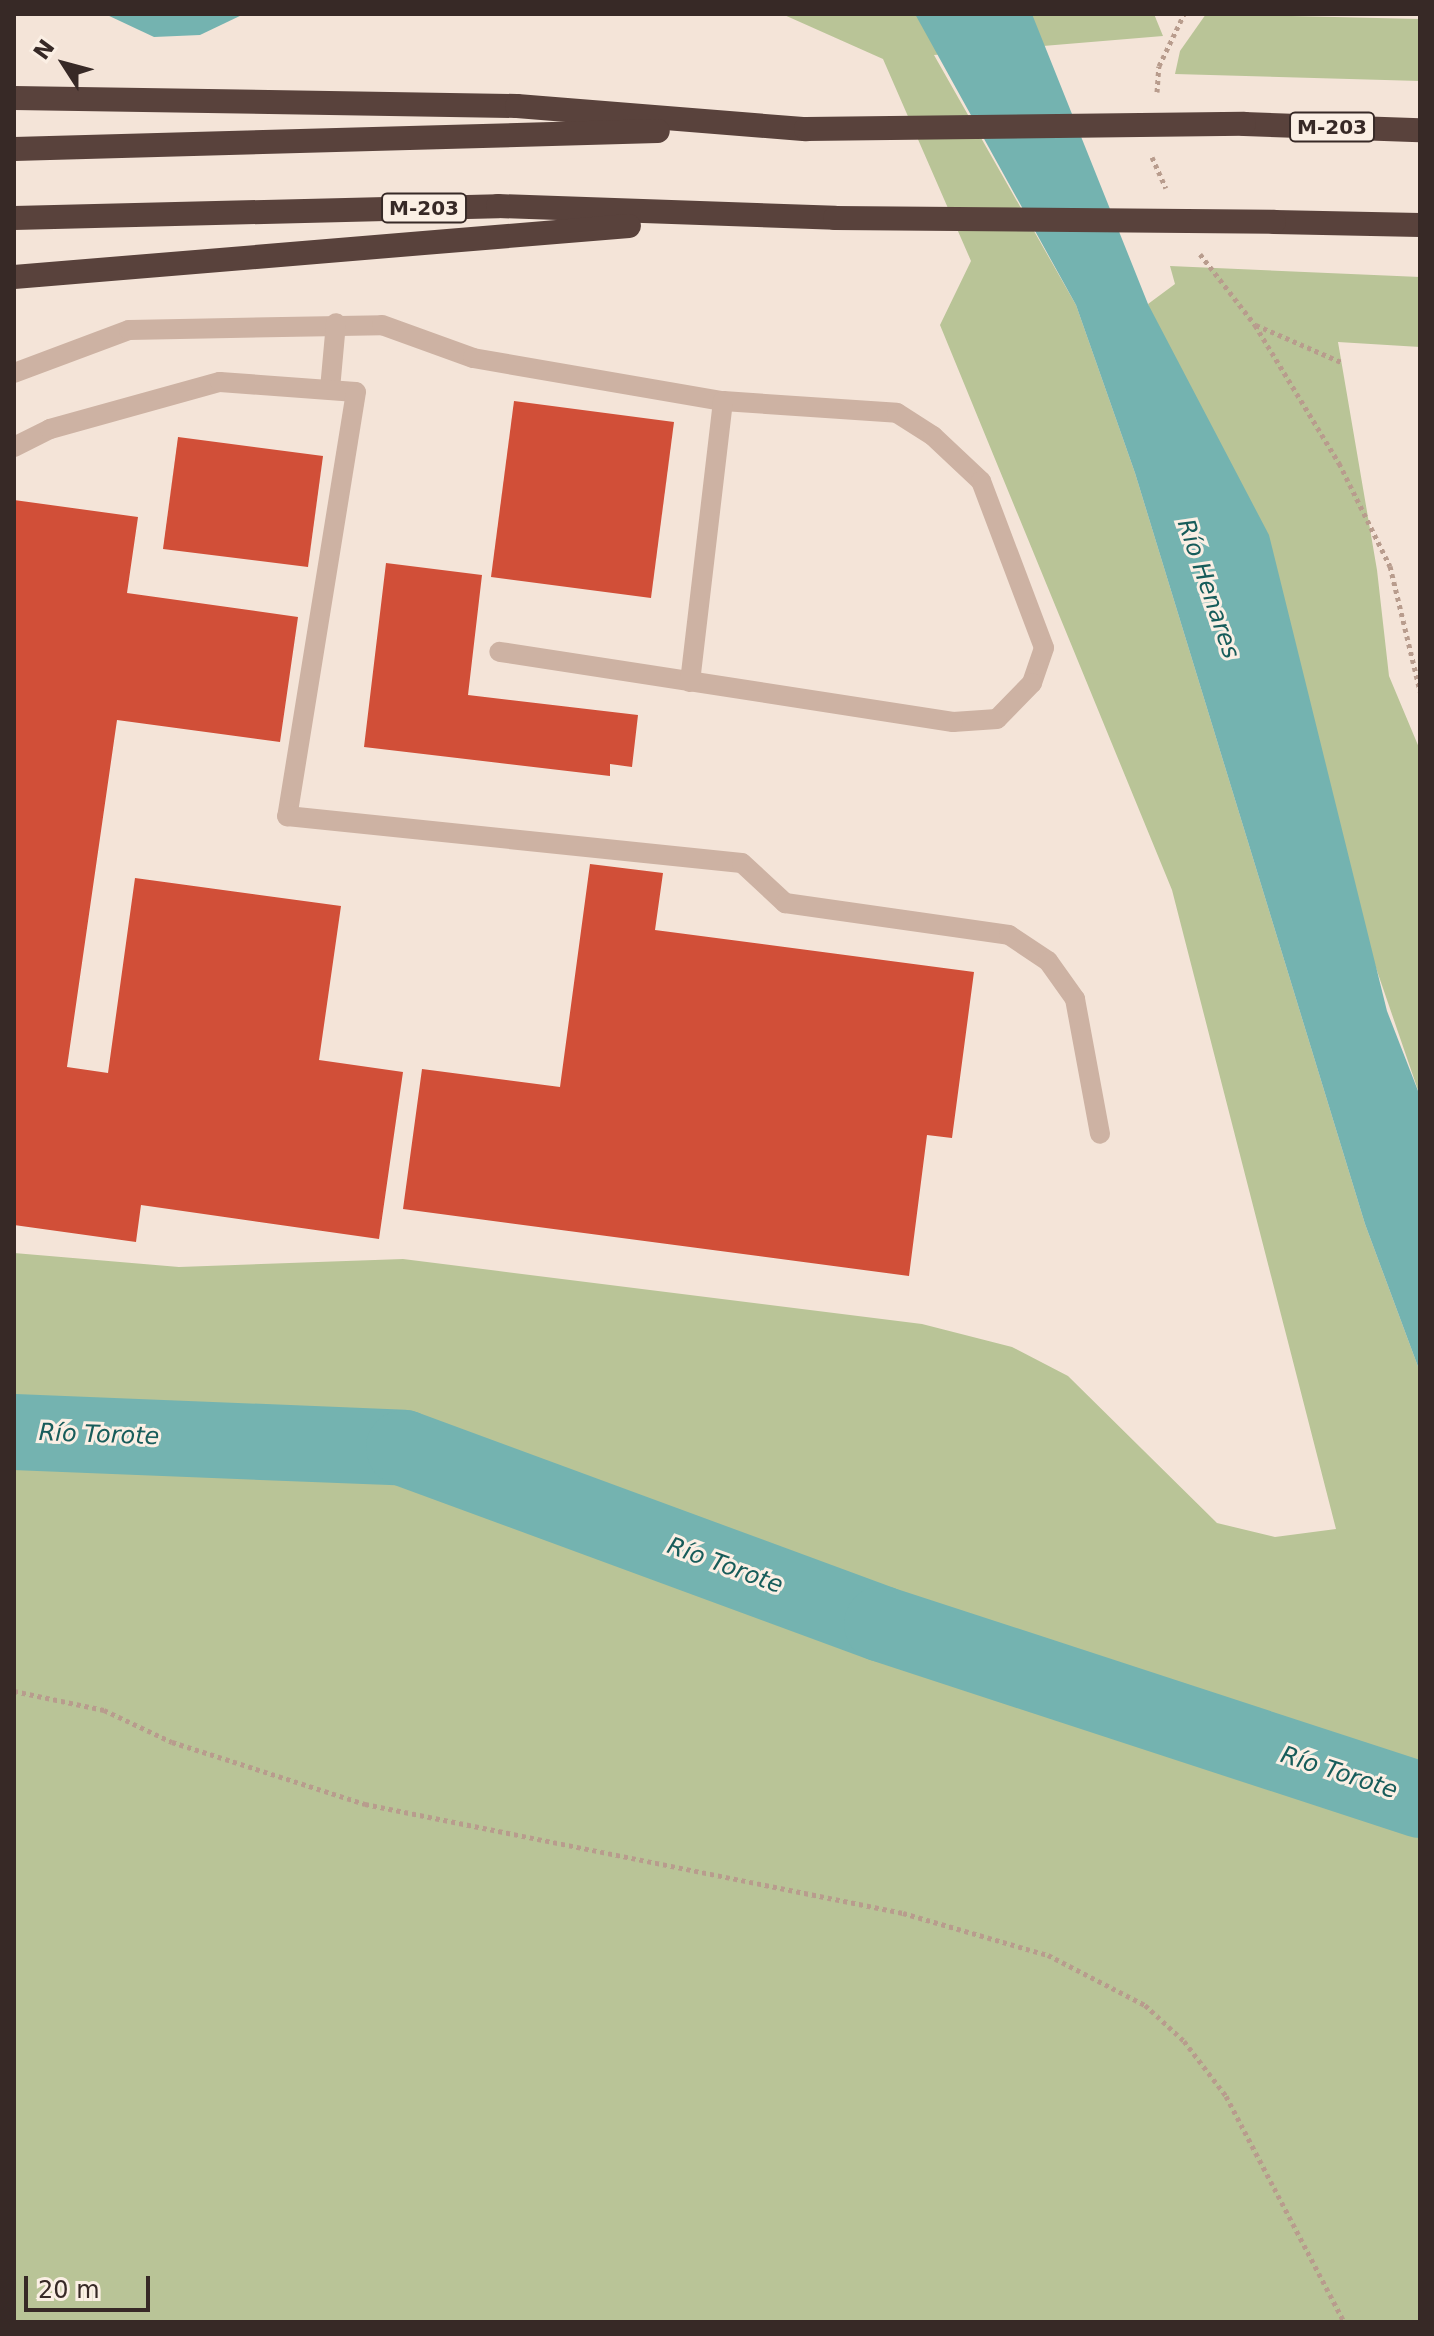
<!DOCTYPE html>
<meta charset="utf-8">
<style>
body{margin:0}
#map{position:relative;width:1434px;height:2336px;overflow:hidden;background:#f4e4d8;font-family:"DejaVu Sans",sans-serif}
div>[style]{position:absolute}
.green>*{inset:0;background:#b9c497}
.water>*{inset:0;background:#74b3b0}
.river>*{height:76px;margin:-38px;padding:0 38px;transform-origin:38px;border-radius:38px;background:#74b3b0}
.building>*{inset:0;background:#d14f38}
.path>*{height:5px;margin-top:-2.5px;transform-origin:0;background:repeating-linear-gradient(90deg,#b89c8d 0 4px,transparent 0 8px)}
.lane>*{height:20px;margin:-10px;padding:0 10px;transform-origin:10px;border-radius:10px;background:#cdb2a3}
.highway>*{height:24px;margin:-12px;padding:0 12px;transform-origin:12px;border-radius:12px;background:#59423c}
.highway-bridge>*{height:24px;margin:-12px;padding:0 12px;transform-origin:12px;border-radius:12px;background:#59423c}
span{translate:-50% -50%;white-space:nowrap;text-align:center;line-height:1.15;-webkit-text-stroke:6px #fbefe4;paint-order:stroke}
.shield-label span{padding:2px 6px;background:#fbefe4;border:2px solid;border-radius:6px;-webkit-text-stroke-width:0}
.shield-label{font-size:20px;color:#372926;font-weight:700}
.water-label{font-size:24px;color:#175c5a;font-style:italic}
.frame{position:absolute;inset:0;border:16px solid #372926;pointer-events:none}
.north{position:absolute;left:24px;top:24px;width:80px;height:80px;-webkit-text-stroke:6px #fbefe4;paint-order:stroke;rotate:306deg;font-size:22px;font-weight:700;line-height:32px;text-align:center;color:#372926}
.north::after{content:'';display:block;margin:auto;width:28px;height:36px;background:#372926;clip-path:polygon(50% 0,100% 100%,50% 72%,0 100%)}
.scale{position:absolute;left:24px;top:2276px;width:126px;height:36px;box-sizing:border-box;border:4px solid #372926;border-top:0;padding-left:10px;font-size:24px;line-height:28px;white-space:nowrap;color:#372926;-webkit-text-stroke:6px #fbefe4;paint-order:stroke}
</style>
<div id="map">
<div class="green">
<div style="clip-path:polygon(782px 14px,1154px 14px,1163px 36px,934px 55px,1076px 305px,1135px 473px,1365px 1224px,1420px 1372px,1420px 2322px,14px 2322px,14px 1253px,179px 1267px,403px 1259px,922px 1324px,1012px 1347px,1068px 1376px,1217px 1523px,1275px 1537px,1336px 1529px,1172px 890px,940px 325px,971px 261px,883px 59px)"></div>
<div style="clip-path:polygon(1206px 14px,1420px 19px,1420px 81px,1175px 74px,1180px 51px)"></div>
<div style="clip-path:polygon(1170px 266px,1420px 277px,1420px 347px,1338px 342px,1377px 570px,1389px 676px,1420px 750px,1420px 1096px,1148px 304px,1175px 284px)"></div>
</div>
<div class="water">
<div style="clip-path:polygon(105px 14px,244px 14px,200px 35px,154px 37px)"></div>
<div style="clip-path:polygon(915px 14px,1032px 14px,1148px 304px,1269px 535px,1387px 1011px,1420px 1096px,1420px 1372px,1365px 1224px,1135px 473px,1076px 305px)"></div>
</div>
<div class="river">
<div style="left:14px;top:1432px;width:390px;rotate:2.3deg"></div>
<div style="left:404px;top:1448px;width:509px;rotate:20.21deg"></div>
<div style="left:882px;top:1624px;width:566px;rotate:18.11deg"></div>
</div>
<div class="building">
<div style="clip-path:polygon(514px 401px,674px 422px,651px 598px,491px 577px)"></div>
<div style="clip-path:polygon(178px 437px,323px 456px,308px 567px,163px 549px)"></div>
<div style="clip-path:polygon(14px 500px,138px 517px,127px 593px,298px 617px,280px 742px,117px 720px,67px 1067px,108px 1073px,135px 878px,341px 906px,319px 1060px,403px 1072px,379px 1239px,141px 1205px,136px 1242px,14px 1225px)"></div>
<div style="clip-path:polygon(386px 563px,482px 575px,468px 695px,638px 715px,632px 767px,610px 764px,610px 776px,364px 747px)"></div>
<div style="clip-path:polygon(590px 864px,663px 873px,655px 930px,974px 972px,952px 1138px,927px 1135px,909px 1276px,403px 1209px,422px 1069px,560px 1087px)"></div>
</div>
<div class="path">
<div style="left:1157px;top:92px;width:26px;rotate:-86deg"></div>
<div style="left:1159px;top:66px;width:58px;rotate:-64.3deg"></div>
<div style="left:1152px;top:157px;width:34px;rotate:66deg"></div>
<div style="left:1200px;top:254px;width:90px;rotate:52.2deg"></div>
<div style="left:1255px;top:325px;width:162px;rotate:58.7deg"></div>
<div style="left:1339px;top:463px;width:115px;rotate:63.7deg"></div>
<div style="left:1390px;top:566px;width:129px;rotate:76.5deg"></div>
<div style="left:1256px;top:325px;width:93px;rotate:23.5deg"></div>
<div style="left:14px;top:1691px;width:92px;rotate:11.9deg"></div>
<div style="left:104px;top:1710px;width:75px;rotate:25.2deg"></div>
<div style="left:172px;top:1742px;width:203px;rotate:17.8deg"></div>
<div style="left:365px;top:1804px;width:549px;rotate:11.45deg"></div>
<div style="left:903px;top:1913px;width:151px;rotate:16.2deg"></div>
<div style="left:1048px;top:1955px;width:109px;rotate:27.3deg"></div>
<div style="left:1145px;top:2005px;width:53px;rotate:42.7deg"></div>
<div style="left:1184px;top:2041px;width:69px;rotate:52.6deg"></div>
<div style="left:1226px;top:2096px;width:255px;rotate:62.4deg"></div>
</div>
<div class="lane">
<div style="left:14px;top:373px;width:123px;rotate:-20.5deg"></div>
<div style="left:129px;top:330px;width:253px;rotate:-1.1deg"></div>
<div style="left:382px;top:325px;width:97px;rotate:19.9deg"></div>
<div style="left:473px;top:358px;width:254px;rotate:9.8deg"></div>
<div style="left:723px;top:401px;width:174px;rotate:3.9deg"></div>
<div style="left:897px;top:413px;width:43px;rotate:32.6deg"></div>
<div style="left:933px;top:436px;width:66px;rotate:43.2deg"></div>
<div style="left:981px;top:481px;width:178px;rotate:69.3deg"></div>
<div style="left:1044px;top:648px;width:37px;rotate:109deg"></div>
<div style="left:1032px;top:683px;width:50px;rotate:134.2deg"></div>
<div style="left:997px;top:719px;width:44px;rotate:176.1deg"></div>
<div style="left:953px;top:722px;width:459px;rotate:-171.2deg"></div>
<div style="left:330px;top:389px;width:66px;rotate:-84.8deg"></div>
<div style="left:14px;top:447px;width:40px;rotate:-26.6deg"></div>
<div style="left:50px;top:429px;width:176px;rotate:-15.5deg"></div>
<div style="left:220px;top:382px;width:136px;rotate:4.2deg"></div>
<div style="left:356px;top:392px;width:430px;rotate:99.2deg"></div>
<div style="left:287px;top:816px;width:457px;rotate:5.9deg"></div>
<div style="left:742px;top:863px;width:59px;rotate:42.9deg"></div>
<div style="left:785px;top:903px;width:226px;rotate:8.1deg"></div>
<div style="left:1009px;top:935px;width:47px;rotate:33.7deg"></div>
<div style="left:1048px;top:961px;width:47px;rotate:54.6deg"></div>
<div style="left:1075px;top:999px;width:137px;rotate:79.5deg"></div>
<div style="left:690px;top:682px;width:283px;rotate:-83.3deg"></div>
</div>
<div class="highway">
<div style="left:14px;top:98px;width:503px;rotate:0.91deg"></div>
<div style="left:517px;top:106px;width:290px;rotate:4.6deg"></div>
<div style="left:1244px;top:124px;width:176px;rotate:2deg"></div>
<div style="left:14px;top:149px;width:644px;rotate:-1.6deg"></div>
<div style="left:14px;top:218px;width:484px;rotate:-1.4deg"></div>
<div style="left:498px;top:206px;width:337px;rotate:2deg"></div>
<div style="left:1274px;top:222px;width:146px;rotate:1.2deg"></div>
<div style="left:14px;top:277px;width:617px;rotate:-4.74deg"></div>
</div>
<div class="highway-bridge">
<div style="left:806px;top:129px;width:438px;rotate:-0.7deg"></div>
<div style="left:835px;top:218px;width:439px;rotate:0.5deg"></div>
</div>
<div class="shield-label">
<span style="left:1332px;top:127px">M-203</span>
<span style="left:424px;top:208px">M-203</span>
</div>
<div class="water-label">
<span style="left:1208px;top:589px;rotate:71deg">Río Henares</span>
<span style="left:99px;top:1435px;rotate:2deg">Río Torote</span>
<span style="left:725px;top:1566px;rotate:20deg">Río Torote</span>
<span style="left:1339px;top:1773px;rotate:18deg">Río Torote</span>
</div>
<div class="frame"></div>
<div class="north">N</div>
<div class="scale">20 m</div>
</div>
